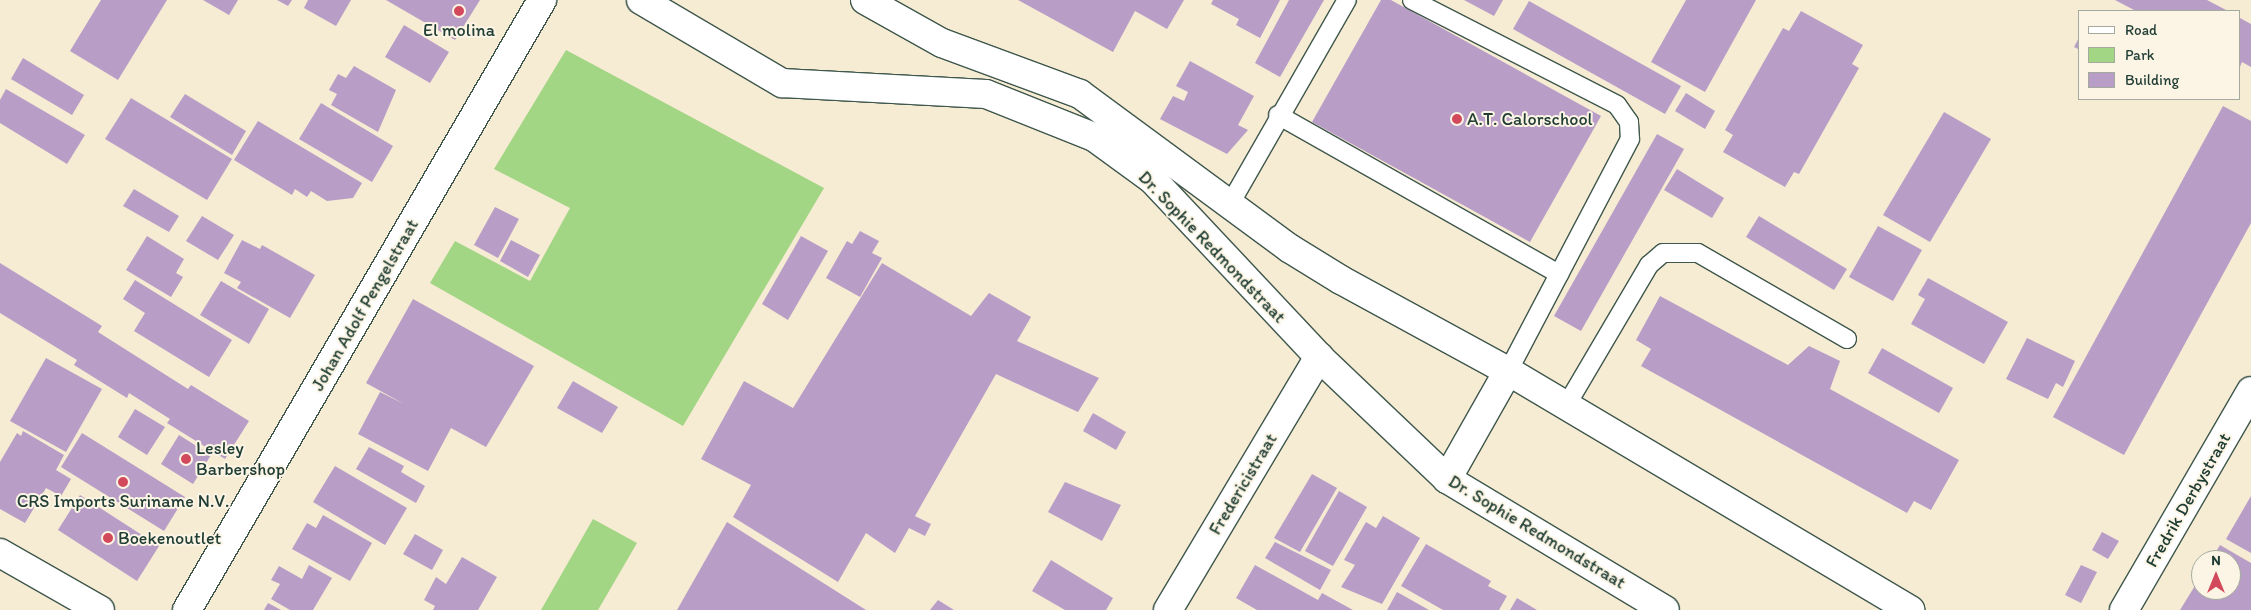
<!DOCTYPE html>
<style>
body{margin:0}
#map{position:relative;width:2251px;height:610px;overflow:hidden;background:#f6ebd3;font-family:Itim,sans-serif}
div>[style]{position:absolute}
.green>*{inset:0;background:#a2d584}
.building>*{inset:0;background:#b89ec7}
.roads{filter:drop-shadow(1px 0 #3f574c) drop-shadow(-1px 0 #3f574c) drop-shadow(0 1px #3f574c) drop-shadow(0 -1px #3f574c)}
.service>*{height:18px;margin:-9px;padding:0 9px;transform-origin:9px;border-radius:9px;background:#fff}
.minor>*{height:28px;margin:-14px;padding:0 14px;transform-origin:14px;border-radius:14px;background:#fff}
.tertiary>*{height:28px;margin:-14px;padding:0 14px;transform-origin:14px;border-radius:14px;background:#fff}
.secondary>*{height:28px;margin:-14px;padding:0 14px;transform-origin:14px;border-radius:14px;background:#fff}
.dots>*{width:14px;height:14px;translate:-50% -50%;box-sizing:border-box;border:2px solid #fcf5e5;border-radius:50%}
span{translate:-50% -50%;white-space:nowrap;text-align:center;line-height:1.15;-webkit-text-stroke:4px #fcf5e5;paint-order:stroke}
.poi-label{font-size:18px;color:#1f3d34}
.left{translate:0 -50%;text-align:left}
.street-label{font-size:18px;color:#1f3d34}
.legend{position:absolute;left:2078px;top:10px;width:162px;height:90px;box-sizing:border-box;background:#fcf5e5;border:1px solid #a4ab9e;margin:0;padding:6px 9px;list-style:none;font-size:15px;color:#1f3d34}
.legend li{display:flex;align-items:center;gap:10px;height:25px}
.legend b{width:25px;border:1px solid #a4ab9e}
.north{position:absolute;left:2191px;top:550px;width:50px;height:50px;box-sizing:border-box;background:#fcf5e5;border:1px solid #a4ab9e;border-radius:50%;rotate:0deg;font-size:14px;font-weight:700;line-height:20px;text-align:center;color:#1f3d34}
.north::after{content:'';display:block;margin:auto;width:18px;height:22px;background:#d1495b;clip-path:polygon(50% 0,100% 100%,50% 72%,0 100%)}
</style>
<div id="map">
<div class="green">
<div style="clip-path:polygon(566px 50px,824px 188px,683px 426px,430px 283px,455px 241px,530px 281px,570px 208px,494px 169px)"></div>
<div style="clip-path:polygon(593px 519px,637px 543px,598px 610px,541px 610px)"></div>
</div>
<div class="building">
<div style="clip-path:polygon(101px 0,167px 0,118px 80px,70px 51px)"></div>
<div style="clip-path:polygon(203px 0,238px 0,229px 15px)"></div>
<div style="clip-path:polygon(277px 0,292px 0,288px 6px)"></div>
<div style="clip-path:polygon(308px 0,351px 0,336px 26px,304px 8px)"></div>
<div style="clip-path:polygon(386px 0,480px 0,455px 40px)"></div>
<div style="clip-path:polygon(1018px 0,1184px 0,1167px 29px,1135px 11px,1113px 52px)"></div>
<div style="clip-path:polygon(1213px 0,1280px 0,1260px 38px,1236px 25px,1239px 19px,1211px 4px)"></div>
<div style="clip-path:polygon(1289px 0,1324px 0,1280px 77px,1255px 63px)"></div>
<div style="clip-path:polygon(1381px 0,1391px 0,1601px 116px,1530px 242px,1312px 122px)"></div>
<div style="clip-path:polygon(1464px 0,1503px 0,1494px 16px)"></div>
<div style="clip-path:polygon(1686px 0,1756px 0,1705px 92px,1651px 62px)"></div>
<div style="clip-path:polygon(2115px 0,2207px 0,2228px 11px,2136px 11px)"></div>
<div style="clip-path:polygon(1529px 1px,1681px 86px,1665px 114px,1513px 29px)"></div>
<div style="clip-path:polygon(1801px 11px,1863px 45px,1852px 64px,1859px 68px,1799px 174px,1794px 172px,1785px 187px,1723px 152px,1733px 135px,1725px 130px,1783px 28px,1789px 31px)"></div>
<div style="clip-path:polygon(2240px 18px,2251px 24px,2251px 67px,2242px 62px,2240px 67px)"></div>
<div style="clip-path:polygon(404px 25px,449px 52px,430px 83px,385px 57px)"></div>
<div style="clip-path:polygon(2080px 36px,2080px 50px,2074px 47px)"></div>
<div style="clip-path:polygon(23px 58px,84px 95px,72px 115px,11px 79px)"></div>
<div style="clip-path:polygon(1190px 61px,1254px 96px,1238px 125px,1248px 130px,1227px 154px,1160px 119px,1173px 96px,1184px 101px,1188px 92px,1176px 86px)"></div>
<div style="clip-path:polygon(354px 66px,396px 90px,378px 132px,331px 105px,337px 94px,329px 90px,338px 74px,346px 78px)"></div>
<div style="clip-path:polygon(6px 89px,85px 135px,67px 164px,0 123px,0 100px)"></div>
<div style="clip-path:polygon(1686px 93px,1715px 111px,1705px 129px,1675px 111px)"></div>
<div style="clip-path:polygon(185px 94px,246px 131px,232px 155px,170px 117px)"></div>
<div style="clip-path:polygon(131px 98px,232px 159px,207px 200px,105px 139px)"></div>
<div style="clip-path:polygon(321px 103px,393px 146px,372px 182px,299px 139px)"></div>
<div style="clip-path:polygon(2223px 106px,2251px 121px,2251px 223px,2124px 455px,2053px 417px)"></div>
<div style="clip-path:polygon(1944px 112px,1991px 139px,1930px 242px,1883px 215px)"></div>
<div style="clip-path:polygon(258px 121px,362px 183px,353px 198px,327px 201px,311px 191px,307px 197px,295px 189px,292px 195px,234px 160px)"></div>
<div style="clip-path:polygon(1657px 134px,1684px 149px,1581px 331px,1554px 316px)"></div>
<div style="clip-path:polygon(1677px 169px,1724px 198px,1712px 218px,1664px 190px)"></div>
<div style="clip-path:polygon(134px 189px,179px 216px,169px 232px,123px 206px)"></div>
<div style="clip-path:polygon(495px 207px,519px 219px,498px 258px,474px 245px)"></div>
<div style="clip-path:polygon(202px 216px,234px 235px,218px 260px,186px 241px)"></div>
<div style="clip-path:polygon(1759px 216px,1847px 269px,1834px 290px,1746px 237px)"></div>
<div style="clip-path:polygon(1878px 226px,1922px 250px,1893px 301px,1849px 277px)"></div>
<div style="clip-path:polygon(860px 231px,879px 241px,872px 253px,882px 258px,860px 297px,826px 278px,847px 241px,852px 244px)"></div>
<div style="clip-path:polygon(147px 236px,184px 259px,176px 273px,183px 277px,171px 297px,126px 270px)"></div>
<div style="clip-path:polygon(801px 236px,828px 251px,788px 320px,762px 304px)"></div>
<div style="clip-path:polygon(242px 240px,260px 249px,262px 245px,315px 275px,290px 318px,237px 288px,241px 282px,224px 273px)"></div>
<div style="clip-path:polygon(511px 240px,540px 255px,528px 277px,500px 261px)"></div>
<div style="clip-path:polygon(0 263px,102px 326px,98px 332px,188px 389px,191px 385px,249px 421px,225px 459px,167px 423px,170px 419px,129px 393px,127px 398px,74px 365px,77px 360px,0 313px)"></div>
<div style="clip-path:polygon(882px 263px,971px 316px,989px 293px,1031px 317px,1017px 341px,1099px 378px,1078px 412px,996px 374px,915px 516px,931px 524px,925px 536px,909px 528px,895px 553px,866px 533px,838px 582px,733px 517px,751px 485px,701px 459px,744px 381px,793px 408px)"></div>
<div style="clip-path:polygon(1928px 278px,2008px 322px,1984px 364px,1911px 324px,1925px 299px,1918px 295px)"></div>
<div style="clip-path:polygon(135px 280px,232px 340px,209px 377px,134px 331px,145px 313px,123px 299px)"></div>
<div style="clip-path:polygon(221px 281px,269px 309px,249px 344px,200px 315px)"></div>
<div style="clip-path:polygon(1660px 296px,1788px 365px,1809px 346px,1840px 361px,1830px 389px,1959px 460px,1931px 510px,1914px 501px,1907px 513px,1641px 366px,1651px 349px,1636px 340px)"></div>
<div style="clip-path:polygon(413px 299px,534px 366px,486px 447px,451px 428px,428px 471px,358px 434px,380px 392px,404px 404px,366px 383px)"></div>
<div style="clip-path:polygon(2027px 338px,2075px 361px,2063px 387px,2056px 383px,2048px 399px,2006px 379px)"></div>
<div style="clip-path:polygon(1882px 348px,1953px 388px,1939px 413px,1868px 373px)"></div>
<div style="clip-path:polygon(46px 358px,102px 389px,66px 452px,10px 421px)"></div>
<div style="clip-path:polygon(573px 381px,618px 407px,602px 433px,557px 408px)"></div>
<div style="clip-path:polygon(135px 409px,165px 427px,147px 455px,118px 437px)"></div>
<div style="clip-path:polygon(1093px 413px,1126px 432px,1116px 450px,1083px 431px)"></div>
<div style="clip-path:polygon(23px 431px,64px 455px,56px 470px,71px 479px,61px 496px,46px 488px,25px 523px,0 509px,0 462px,17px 433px,21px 436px)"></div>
<div style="clip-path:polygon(82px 433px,185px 497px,164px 531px,61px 467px)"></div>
<div style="clip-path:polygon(179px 435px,211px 455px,193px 484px,161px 464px)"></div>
<div style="clip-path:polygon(369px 447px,404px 466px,401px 472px,425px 486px,416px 503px,356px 469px)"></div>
<div style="clip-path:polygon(335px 466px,407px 508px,385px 545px,313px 502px)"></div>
<div style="clip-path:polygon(1312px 474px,1337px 488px,1300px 552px,1274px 538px)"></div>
<div style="clip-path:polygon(1065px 482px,1121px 505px,1102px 541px,1048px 512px)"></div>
<div style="clip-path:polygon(1339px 491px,1367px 507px,1333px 566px,1305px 551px)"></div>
<div style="clip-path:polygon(80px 495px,159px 546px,137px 581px,58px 530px)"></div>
<div style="clip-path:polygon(2251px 496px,2251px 553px,2226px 539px)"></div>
<div style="clip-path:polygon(323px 515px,372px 543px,350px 581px,292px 549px,307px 523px,316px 528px)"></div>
<div style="clip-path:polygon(1383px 516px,1420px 538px,1382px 604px,1341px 587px,1355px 565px,1344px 560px,1366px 522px,1376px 528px)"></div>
<div style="clip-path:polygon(727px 522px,866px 610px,677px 610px)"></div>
<div style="clip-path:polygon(2102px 532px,2119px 541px,2108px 559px,2092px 550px)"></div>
<div style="clip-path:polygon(415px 534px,443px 550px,432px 570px,403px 554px)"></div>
<div style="clip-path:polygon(1275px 542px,1331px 570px,1320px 590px,1265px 558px)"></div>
<div style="clip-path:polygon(1426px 544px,1491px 581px,1488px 586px,1507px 596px,1499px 610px,1443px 610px,1401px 586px)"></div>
<div style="clip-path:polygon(2220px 545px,2251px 563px,2251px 610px,2180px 610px,2201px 576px,2201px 590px,2231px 590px,2231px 560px,2211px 560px)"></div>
<div style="clip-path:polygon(462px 557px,497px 577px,478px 610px,433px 610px,435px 606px,424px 600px,436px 577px,446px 584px)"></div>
<div style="clip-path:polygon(1051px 560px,1113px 598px,1106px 610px,1065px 610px,1032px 591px)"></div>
<div style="clip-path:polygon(309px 565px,332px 578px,313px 610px,290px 610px,271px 599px,280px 584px,271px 580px,279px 566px,302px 579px)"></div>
<div style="clip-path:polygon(1255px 565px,1318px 600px,1322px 593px,1353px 610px,1257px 610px,1236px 598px)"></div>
<div style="clip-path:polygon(2081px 565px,2097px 572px,2081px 603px,2065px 595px)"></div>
<div style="clip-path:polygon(1397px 592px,1429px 610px,1387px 610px)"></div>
<div style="clip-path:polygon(1517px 598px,1537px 610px,1510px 610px)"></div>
<div style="clip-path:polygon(938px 600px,954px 610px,930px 610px)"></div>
<div style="clip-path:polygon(268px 603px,281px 610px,264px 610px)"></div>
</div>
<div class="roads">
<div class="service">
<div style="left:1412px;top:0;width:230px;rotate:27.1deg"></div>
<div style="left:1617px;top:105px;width:21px;rotate:55deg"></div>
<div style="left:1629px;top:122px;width:17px;rotate:87deg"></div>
<div style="left:1630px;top:139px;width:262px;rotate:117.7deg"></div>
<div style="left:1278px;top:115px;width:323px;rotate:29.5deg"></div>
<div style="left:1230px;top:204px;width:235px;rotate:-60.2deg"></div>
<div style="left:1566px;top:406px;width:164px;rotate:-59.5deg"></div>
<div style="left:1649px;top:265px;width:18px;rotate:-41deg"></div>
<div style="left:1663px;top:253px;width:35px"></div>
<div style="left:1698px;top:253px;width:172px;rotate:30deg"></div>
</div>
<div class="minor">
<div style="left:0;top:553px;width:115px;rotate:29.7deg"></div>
<div style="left:1168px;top:610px;width:295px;rotate:-59.2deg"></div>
</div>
<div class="tertiary">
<div style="left:641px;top:0;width:164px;rotate:30.5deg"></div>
<div style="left:782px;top:83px;width:204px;rotate:3.1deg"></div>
<div style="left:986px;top:94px;width:116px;rotate:21.7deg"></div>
<div style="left:1094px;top:137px;width:73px;rotate:36.1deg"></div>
<div style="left:1153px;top:180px;width:243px;rotate:46.8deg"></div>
<div style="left:1319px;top:357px;width:177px;rotate:43.6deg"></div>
<div style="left:1447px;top:479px;width:254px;rotate:31deg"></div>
<div style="left:865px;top:0;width:88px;rotate:29.2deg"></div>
<div style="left:942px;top:43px;width:147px;rotate:20.3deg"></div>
<div style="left:1080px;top:94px;width:260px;rotate:36.4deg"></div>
<div style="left:1289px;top:248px;width:61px;rotate:31.6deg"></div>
<div style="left:1341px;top:280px;width:190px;rotate:28.6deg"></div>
<div style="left:1508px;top:371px;width:468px;rotate:30.7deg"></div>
<div style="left:1447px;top:479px;width:124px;rotate:-60.5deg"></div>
</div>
<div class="secondary">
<div style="left:187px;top:610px;width:706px;rotate:-59.8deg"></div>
<div style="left:2124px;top:610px;width:253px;rotate:-59.9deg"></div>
</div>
</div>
<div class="dots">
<div style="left:459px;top:11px;background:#d1495b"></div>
<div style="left:1457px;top:119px;background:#d1495b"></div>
<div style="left:186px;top:459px;background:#d1495b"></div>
<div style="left:123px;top:482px;background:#d1495b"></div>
<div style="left:108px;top:538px;background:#d1495b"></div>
</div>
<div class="poi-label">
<span style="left:459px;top:30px">El molina</span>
<span class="left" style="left:1467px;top:119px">A.T. Calorschool</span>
<span class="left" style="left:196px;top:459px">Lesley<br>Barbershop</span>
<span style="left:123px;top:501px">CRS Imports Suriname N.V.</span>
<span class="left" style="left:118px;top:538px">Boekenoutlet</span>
</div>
<div class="street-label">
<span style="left:1212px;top:247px;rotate:46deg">Dr. Sophie Redmondstraat</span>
<span style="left:365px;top:305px;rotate:-60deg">Johan Adolf Pengelstraat</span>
<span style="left:1243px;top:484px;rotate:-59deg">Fredericistraat</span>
<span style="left:2188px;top:500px;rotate:-60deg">Fredrik Derbystraat</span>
<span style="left:1537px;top:532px;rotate:31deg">Dr. Sophie Redmondstraat</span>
</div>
<ul class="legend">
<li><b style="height:6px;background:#fff"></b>Road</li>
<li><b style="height:14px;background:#a2d584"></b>Park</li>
<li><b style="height:14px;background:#b89ec7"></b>Building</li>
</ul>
<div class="north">N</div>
</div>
